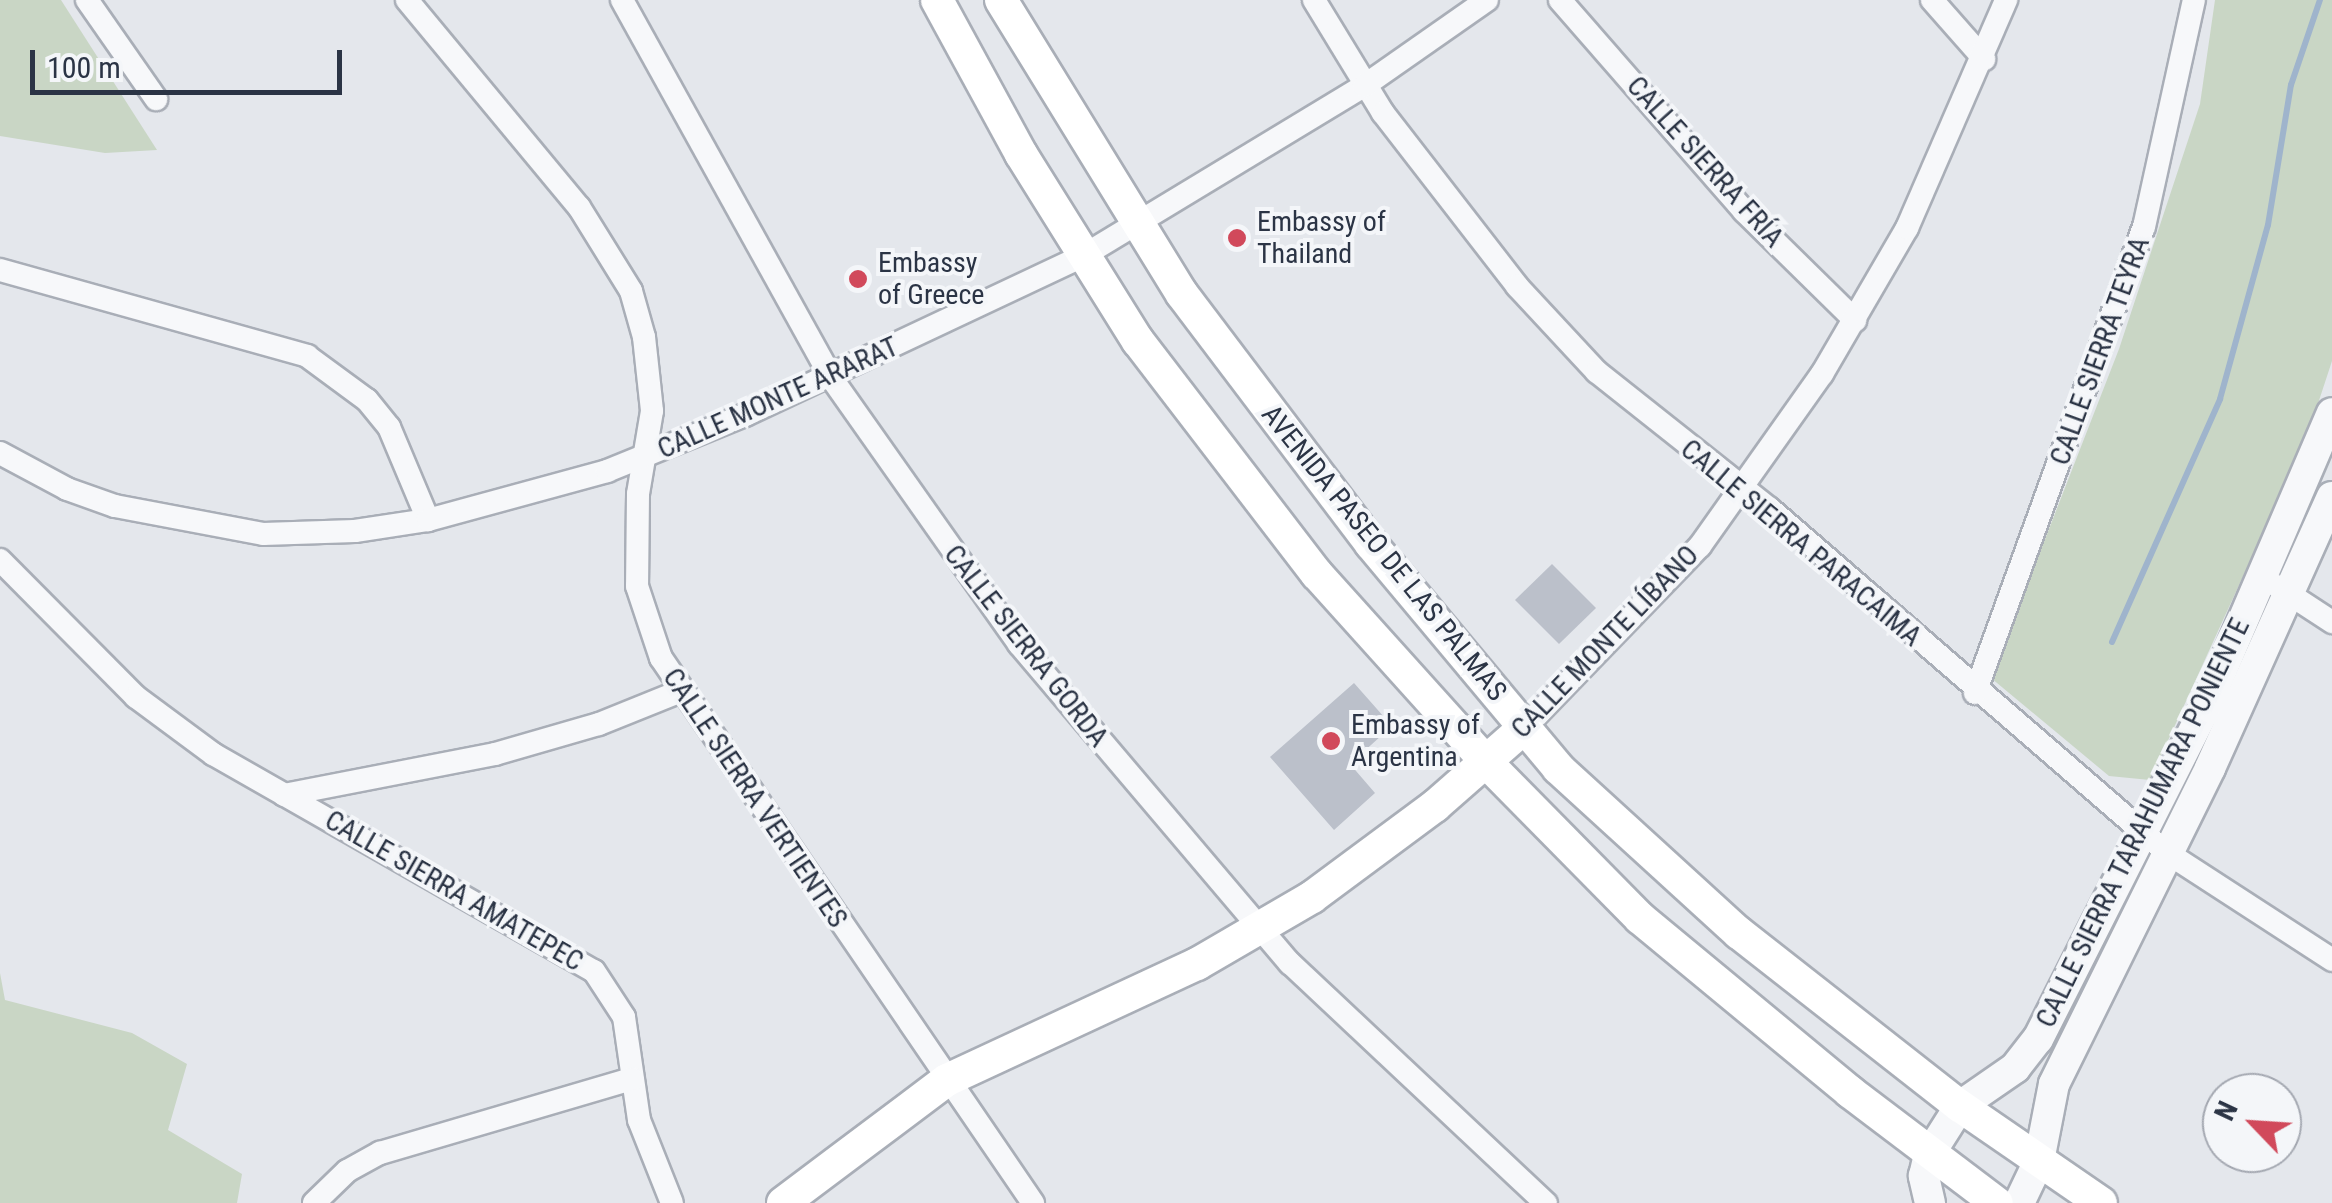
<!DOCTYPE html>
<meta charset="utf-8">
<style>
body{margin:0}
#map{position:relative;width:2332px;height:1203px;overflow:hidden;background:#e4e7ec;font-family:"Roboto Condensed",sans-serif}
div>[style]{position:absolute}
.green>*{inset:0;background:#c9d6c5}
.stream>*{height:6px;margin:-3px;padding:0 3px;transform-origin:3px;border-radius:3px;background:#9fb4cc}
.building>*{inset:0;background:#bbc0ca}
.roads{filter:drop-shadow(2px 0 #a9aeb7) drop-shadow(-2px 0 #a9aeb7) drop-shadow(0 2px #a9aeb7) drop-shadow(0 -2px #a9aeb7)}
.minor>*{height:22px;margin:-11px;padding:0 11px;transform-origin:11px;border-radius:11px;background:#f7f8fa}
.tertiary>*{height:30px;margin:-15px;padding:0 15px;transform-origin:15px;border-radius:15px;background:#f7f8fa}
.secondary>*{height:32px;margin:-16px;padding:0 16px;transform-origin:16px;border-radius:16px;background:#fff}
.dots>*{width:28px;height:28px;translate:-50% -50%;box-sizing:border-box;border:5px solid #f4f6f9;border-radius:50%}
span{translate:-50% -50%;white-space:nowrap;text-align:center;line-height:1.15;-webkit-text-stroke:8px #f4f6f9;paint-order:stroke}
.street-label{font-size:28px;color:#2b3445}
.poi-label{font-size:28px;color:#2b3445}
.left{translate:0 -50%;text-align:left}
.north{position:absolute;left:2202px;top:1073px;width:100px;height:100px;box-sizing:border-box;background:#f4f6f9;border:2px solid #a4a8b1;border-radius:50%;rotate:295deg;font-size:28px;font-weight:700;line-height:40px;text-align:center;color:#2b3445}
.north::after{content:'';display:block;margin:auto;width:35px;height:45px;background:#d1495b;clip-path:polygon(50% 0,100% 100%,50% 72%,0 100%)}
.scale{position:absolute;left:30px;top:50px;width:312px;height:45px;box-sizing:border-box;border:5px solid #2b3445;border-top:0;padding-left:12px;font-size:30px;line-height:35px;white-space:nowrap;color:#2b3445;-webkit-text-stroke:8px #f4f6f9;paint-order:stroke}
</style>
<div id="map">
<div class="green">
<div style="clip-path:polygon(0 0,61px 0,157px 150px,105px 153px,0 136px)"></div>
<div style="clip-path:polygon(2215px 0,2332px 0,2332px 361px,2308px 434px,2150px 780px,2109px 776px,1991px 678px,2119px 349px,2200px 104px)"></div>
<div style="clip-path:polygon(0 973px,5px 1000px,132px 1033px,187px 1064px,168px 1130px,242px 1174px,237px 1203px,0 1203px)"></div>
</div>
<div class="stream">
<div style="left:2112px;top:642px;width:266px;rotate:-66deg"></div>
<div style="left:2220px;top:399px;width:180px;rotate:-74.6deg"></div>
<div style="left:2268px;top:225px;width:142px;rotate:-80.7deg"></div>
<div style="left:2291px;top:85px;width:90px;rotate:-71.2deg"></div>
</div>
<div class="building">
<div style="clip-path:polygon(1552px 564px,1596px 608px,1559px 644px,1515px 600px)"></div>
<div style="clip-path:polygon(1354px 683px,1392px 726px,1350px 764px,1375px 793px,1334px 830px,1270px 757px)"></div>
</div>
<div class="roads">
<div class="minor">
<div style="left:87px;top:0;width:121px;rotate:55.1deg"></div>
<div style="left:407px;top:0;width:269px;rotate:50.3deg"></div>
<div style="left:579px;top:207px;width:99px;rotate:58.2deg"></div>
<div style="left:631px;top:291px;width:48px;rotate:74.2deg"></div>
<div style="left:644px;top:337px;width:74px;rotate:83.8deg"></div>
<div style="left:652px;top:411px;width:84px;rotate:99.6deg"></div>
<div style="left:638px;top:494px;width:92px;rotate:90.6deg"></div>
<div style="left:637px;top:586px;width:76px;rotate:71.6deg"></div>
<div style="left:661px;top:658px;width:660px;rotate:55.68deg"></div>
<div style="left:622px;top:0;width:430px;rotate:61deg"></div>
<div style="left:830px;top:376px;width:328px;rotate:54.8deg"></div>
<div style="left:1019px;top:644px;width:419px;rotate:49.7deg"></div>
<div style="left:1290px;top:963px;width:351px;rotate:43.2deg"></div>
<div style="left:1314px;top:0;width:132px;rotate:58.6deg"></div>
<div style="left:1383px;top:113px;width:219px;rotate:52.2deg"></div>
<div style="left:1517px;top:286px;width:117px;rotate:47.1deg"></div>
<div style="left:1597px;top:372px;width:221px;rotate:38.4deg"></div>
<div style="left:1770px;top:509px;width:524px;rotate:40.9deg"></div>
<div style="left:2166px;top:852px;width:198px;rotate:33deg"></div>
<div style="left:1560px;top:0;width:280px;rotate:48.9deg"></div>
<div style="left:1744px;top:211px;width:156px;rotate:44.5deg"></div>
<div style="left:1932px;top:0;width:79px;rotate:48.6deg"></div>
<div style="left:0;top:270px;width:319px;rotate:15.6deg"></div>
<div style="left:307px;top:356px;width:74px;rotate:36.3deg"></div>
<div style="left:367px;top:400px;width:35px;rotate:51deg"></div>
<div style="left:389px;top:427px;width:101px;rotate:67.2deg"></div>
<div style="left:0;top:453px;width:76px;rotate:28.2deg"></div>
<div style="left:67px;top:489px;width:51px;rotate:19.5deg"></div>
<div style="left:115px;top:506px;width:151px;rotate:10.7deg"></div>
<div style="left:263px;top:534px;width:92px;rotate:-1.9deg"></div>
<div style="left:355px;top:531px;width:74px;rotate:-8.6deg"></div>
<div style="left:428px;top:520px;width:186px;rotate:-15.3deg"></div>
<div style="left:607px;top:471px;width:149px;rotate:-22.1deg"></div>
<div style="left:745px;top:415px;width:374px;rotate:-25.2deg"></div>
<div style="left:1083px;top:256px;width:328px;rotate:-31.2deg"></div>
<div style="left:1364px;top:86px;width:150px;rotate:-35deg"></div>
<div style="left:0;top:560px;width:193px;rotate:45.2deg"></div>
<div style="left:136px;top:697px;width:96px;rotate:36.5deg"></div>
<div style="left:213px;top:754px;width:438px;rotate:29.7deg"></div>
<div style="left:594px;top:971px;width:55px;rotate:56.9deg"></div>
<div style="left:624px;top:1017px;width:104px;rotate:81.7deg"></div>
<div style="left:639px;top:1120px;width:89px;rotate:68.3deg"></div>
<div style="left:2277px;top:586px;width:66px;rotate:33.2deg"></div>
<div style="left:1975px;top:693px;width:496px;rotate:-70.1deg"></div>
<div style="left:2144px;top:227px;width:232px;rotate:-77.6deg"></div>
<div style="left:1525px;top:727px;width:252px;rotate:-46deg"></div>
<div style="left:1700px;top:546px;width:211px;rotate:-54.7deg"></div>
<div style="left:1822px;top:374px;width:169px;rotate:-59.8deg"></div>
<div style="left:1907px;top:228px;width:249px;rotate:-66.5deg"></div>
<div style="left:284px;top:795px;width:215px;rotate:-11deg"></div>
<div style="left:495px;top:754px;width:108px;rotate:-16.1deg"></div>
<div style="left:599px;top:724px;width:88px;rotate:-21.9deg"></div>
<div style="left:314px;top:1203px;width:46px;rotate:-44.1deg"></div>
<div style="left:347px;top:1171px;width:38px;rotate:-29deg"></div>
<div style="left:380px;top:1153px;width:263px;rotate:-16.4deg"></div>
</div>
<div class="tertiary">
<div style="left:1930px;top:1203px;width:28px;rotate:-103deg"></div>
<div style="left:1924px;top:1176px;width:22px;rotate:-77deg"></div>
<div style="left:1929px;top:1155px;width:58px;rotate:-57.7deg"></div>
<div style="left:1960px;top:1106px;width:67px;rotate:-34.6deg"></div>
<div style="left:2015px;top:1068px;width:37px;rotate:-52deg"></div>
<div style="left:2038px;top:1039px;width:377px;rotate:-63.2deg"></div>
<div style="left:2208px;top:702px;width:314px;rotate:-66.8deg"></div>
<div style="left:2019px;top:1203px;width:47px;rotate:-64.5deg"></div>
<div style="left:2039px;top:1161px;width:78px;rotate:-79deg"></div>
<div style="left:2054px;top:1084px;width:352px;rotate:-63.7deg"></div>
<div style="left:2210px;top:768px;width:297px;rotate:-65.8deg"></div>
</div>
<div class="secondary">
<div style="left:937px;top:0;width:175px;rotate:61.4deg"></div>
<div style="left:1021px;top:154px;width:221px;rotate:58deg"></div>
<div style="left:1138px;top:341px;width:294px;rotate:52.5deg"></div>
<div style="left:1317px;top:574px;width:253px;rotate:48deg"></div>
<div style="left:1486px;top:762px;width:219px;rotate:45.4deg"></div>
<div style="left:1640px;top:918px;width:273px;rotate:39.6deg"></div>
<div style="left:1850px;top:1092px;width:184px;rotate:37.1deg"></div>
<div style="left:1001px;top:0;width:345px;rotate:58.4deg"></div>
<div style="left:1182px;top:294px;width:313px;rotate:52.9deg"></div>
<div style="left:1371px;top:544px;width:292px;rotate:50.1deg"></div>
<div style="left:1558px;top:768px;width:245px;rotate:42.4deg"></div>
<div style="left:1739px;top:933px;width:281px;rotate:38.1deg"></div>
<div style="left:1960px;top:1106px;width:171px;rotate:34.5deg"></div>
<div style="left:783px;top:1203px;width:205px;rotate:-36.9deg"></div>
<div style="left:947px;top:1080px;width:276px;rotate:-24.9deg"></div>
<div style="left:1197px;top:964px;width:133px;rotate:-30.2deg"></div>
<div style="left:1312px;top:897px;width:153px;rotate:-36.5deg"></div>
<div style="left:1435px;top:806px;width:120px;rotate:-41.3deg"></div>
</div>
</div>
<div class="dots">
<div style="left:1237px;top:238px;background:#d1495b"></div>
<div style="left:858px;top:279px;background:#d1495b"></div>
<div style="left:1331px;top:741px;background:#d1495b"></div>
</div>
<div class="street-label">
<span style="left:1705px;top:162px;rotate:48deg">CALLE SIERRA FRÍA</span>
<span style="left:2100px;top:351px;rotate:-70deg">CALLE SIERRA TEYRA</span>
<span style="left:778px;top:398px;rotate:-24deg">CALLE MONTE ARARAT</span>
<span style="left:1801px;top:543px;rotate:40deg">CALLE SIERRA PARACAIMA</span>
<span style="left:1384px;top:553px;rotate:51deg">AVENIDA PASEO DE LAS PALMAS</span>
<span style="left:1605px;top:642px;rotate:-46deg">CALLE MONTE LÍBANO</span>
<span style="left:1026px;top:646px;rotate:52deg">CALLE SIERRA GORDA</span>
<span style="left:755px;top:798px;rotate:56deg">CALLE SIERRA VERTIENTES</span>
<span style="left:2143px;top:823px;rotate:-64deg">CALLE SIERRA TARAHUMARA PONIENTE</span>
<span style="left:454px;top:891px;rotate:30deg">CALLE SIERRA AMATEPEC</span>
</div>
<div class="poi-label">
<span class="left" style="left:1257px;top:238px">Embassy of<br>Thailand</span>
<span class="left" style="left:878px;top:279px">Embassy<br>of Greece</span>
<span class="left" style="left:1351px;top:741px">Embassy of<br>Argentina</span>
</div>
<div class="north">N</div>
<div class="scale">100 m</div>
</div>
